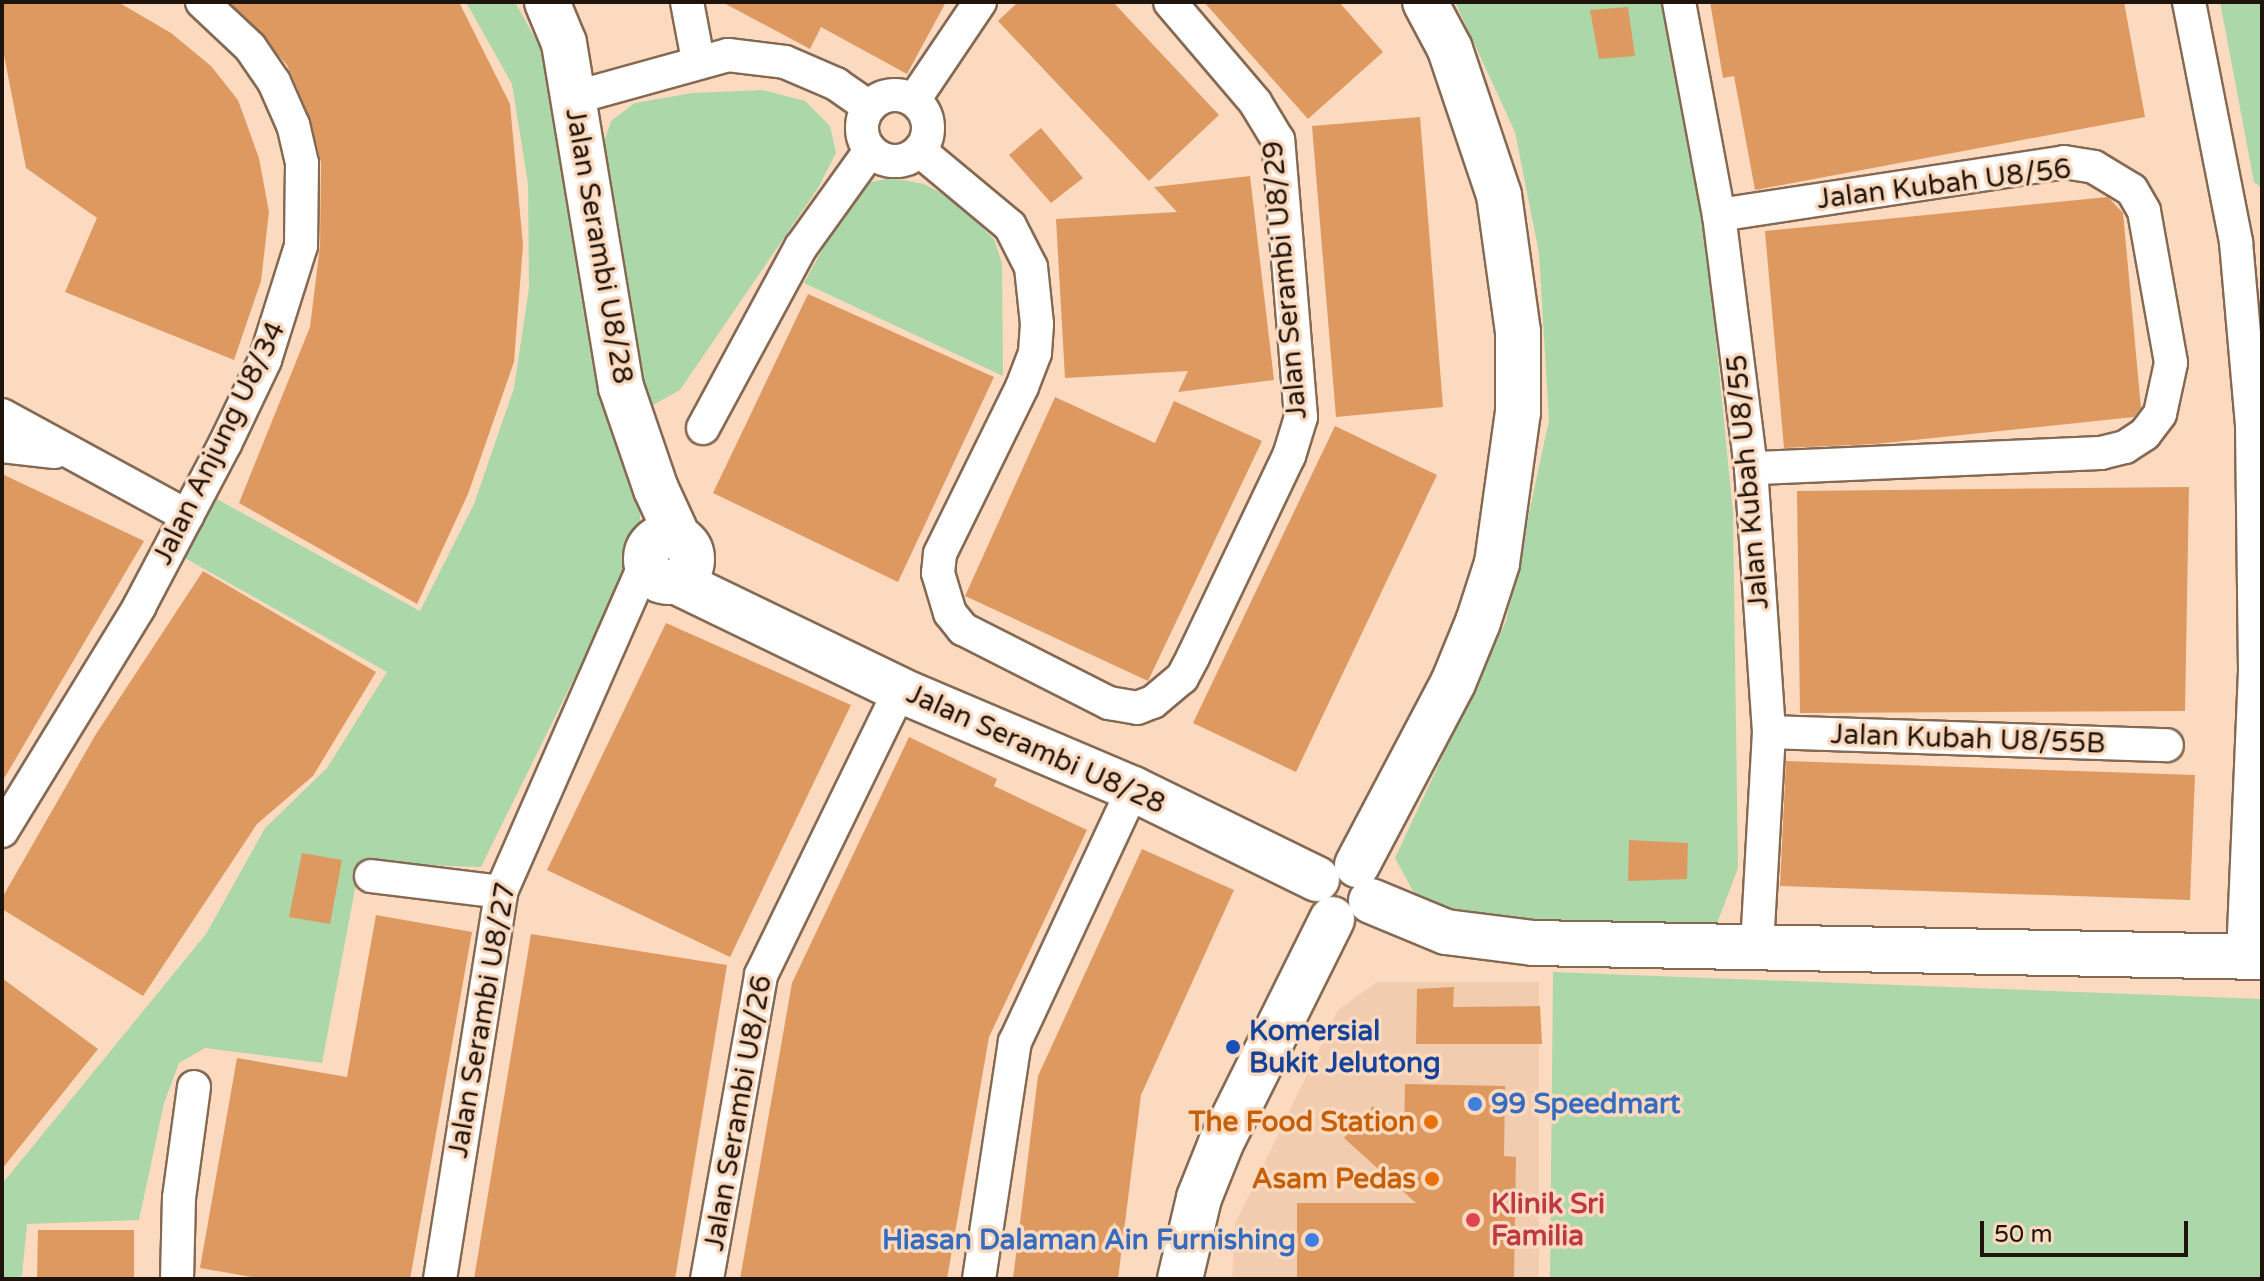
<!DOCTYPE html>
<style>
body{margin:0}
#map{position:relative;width:2264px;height:1281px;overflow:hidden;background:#fbdac0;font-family:"Varela Round",sans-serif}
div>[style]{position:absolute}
.built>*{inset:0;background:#f2ccae}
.green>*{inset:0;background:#acd7a9}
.building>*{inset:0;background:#de9961}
.roads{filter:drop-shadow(2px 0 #856952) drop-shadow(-2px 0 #856952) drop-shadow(0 2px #856952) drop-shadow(0 -2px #856952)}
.street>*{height:32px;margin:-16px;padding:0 16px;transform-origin:16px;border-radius:16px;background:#fff}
.street>.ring{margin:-16px;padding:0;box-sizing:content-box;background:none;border:32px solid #fff;border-radius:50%}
.secondary>*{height:44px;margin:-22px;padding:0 22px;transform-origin:22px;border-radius:22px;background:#fff}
.secondary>.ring{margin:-22px;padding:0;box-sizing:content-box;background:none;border:44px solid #fff;border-radius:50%}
.dots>*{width:22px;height:22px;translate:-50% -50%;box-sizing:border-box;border:4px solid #fbdac0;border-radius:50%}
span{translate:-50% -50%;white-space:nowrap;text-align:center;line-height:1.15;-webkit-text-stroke:7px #fbdac0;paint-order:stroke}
.street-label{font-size:28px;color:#1f140b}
.transit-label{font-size:28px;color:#164399;font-weight:700}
.left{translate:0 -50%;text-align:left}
.shop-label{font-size:28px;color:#366cbe;font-weight:700}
.right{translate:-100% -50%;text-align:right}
.food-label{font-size:28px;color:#c56008;font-weight:700}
.health-label{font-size:28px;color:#be3a42;font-weight:700}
.frame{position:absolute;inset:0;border:4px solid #1f140b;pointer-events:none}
.scale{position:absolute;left:1980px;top:1221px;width:208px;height:36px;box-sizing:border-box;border:4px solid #1f140b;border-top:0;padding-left:10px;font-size:24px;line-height:28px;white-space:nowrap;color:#1f140b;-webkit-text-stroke:6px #fbdac0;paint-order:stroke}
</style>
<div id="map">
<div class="built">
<div style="clip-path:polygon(1377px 982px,1539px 982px,1539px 1279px,1232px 1279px,1235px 1224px,1338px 1010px)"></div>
</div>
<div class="green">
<div style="clip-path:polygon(466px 2px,515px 2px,545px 56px,584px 289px,640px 514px,640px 536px,628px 569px,481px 867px,360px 863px,322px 1063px,205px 1048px,179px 1063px,164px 1103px,139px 1220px,27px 1224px,22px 1276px,2px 1279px,2px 1184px,206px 934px,265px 828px,327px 768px,387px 672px,183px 557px,215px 498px,420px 611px,474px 504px,514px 388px,529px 288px,528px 184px,512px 84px)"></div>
<div style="clip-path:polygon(1455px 2px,1664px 2px,1703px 208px,1733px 513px,1738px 868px,1713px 934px,1498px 930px,1414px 893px,1395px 858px,1506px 621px,1549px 420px,1539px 253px,1515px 132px)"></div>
<div style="clip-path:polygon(2220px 2px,2262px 2px,2262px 188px,2254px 182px)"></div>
<div style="clip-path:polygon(763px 90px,805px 101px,830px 126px,836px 153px,818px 188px,680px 390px,644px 410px,602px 148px,611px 121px,635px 103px,692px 93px)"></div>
<div style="clip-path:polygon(892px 178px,924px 184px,951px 198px,994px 239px,1002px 263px,1003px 376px,804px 283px,849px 201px,871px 182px)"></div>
<div style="clip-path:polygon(1553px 972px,2262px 999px,2262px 1279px,1550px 1279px)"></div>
</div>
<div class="building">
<div style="clip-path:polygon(118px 2px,171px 33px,211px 66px,238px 100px,259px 158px,269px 212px,261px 281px,234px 360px,65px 292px,97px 218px,26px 168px,2px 45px,2px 3px)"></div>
<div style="clip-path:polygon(230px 2px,459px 2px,510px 104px,523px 245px,514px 362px,468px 494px,417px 604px,239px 503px,310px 327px,320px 246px,321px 163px,310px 118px,287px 65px)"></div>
<div style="clip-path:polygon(722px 2px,946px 2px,907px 74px,821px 27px,810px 49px)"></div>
<div style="clip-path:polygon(1018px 2px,1113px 2px,1219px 115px,1149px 181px,998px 21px)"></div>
<div style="clip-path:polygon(1204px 2px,1339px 2px,1383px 52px,1308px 119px)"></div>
<div style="clip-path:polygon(1710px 2px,2124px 2px,2145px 117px,1755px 190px,1734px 76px,1723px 78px)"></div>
<div style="clip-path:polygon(1628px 7px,1635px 56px,1599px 59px,1590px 10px)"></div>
<div style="clip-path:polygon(1420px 117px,1443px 407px,1336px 417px,1312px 126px)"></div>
<div style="clip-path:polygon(1041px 128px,1083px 178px,1051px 203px,1009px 155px)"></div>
<div style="clip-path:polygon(1250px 176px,1274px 380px,1178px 392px,1188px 371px,1065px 378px,1056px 219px,1177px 212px,1154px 187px)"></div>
<div style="clip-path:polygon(2108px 197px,2123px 213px,2141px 408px,2134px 417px,1875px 444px,1784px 448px,1765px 231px)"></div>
<div style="clip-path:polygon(808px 294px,994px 377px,898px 582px,713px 493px)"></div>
<div style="clip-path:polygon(1055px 397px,1155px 443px,1174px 401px,1262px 441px,1148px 681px,965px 596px)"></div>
<div style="clip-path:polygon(1335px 426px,1437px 475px,1296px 772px,1193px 723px)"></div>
<div style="clip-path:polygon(2px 474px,144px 541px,2px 782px)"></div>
<div style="clip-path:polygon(2189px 487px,2185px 711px,1800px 713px,1797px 491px)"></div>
<div style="clip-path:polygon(203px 571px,376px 672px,313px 776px,257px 824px,143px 996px,2px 909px,2px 898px,96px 734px)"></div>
<div style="clip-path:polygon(666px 623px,851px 705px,730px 957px,547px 870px)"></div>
<div style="clip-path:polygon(909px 737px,997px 779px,994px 786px,1087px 830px,989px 1037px,947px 1279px,740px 1279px,792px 983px)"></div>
<div style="clip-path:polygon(1786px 761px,2195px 775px,2190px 900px,1780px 886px)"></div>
<div style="clip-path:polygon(1629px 840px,1688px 843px,1687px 879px,1628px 881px)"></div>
<div style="clip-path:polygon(1142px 849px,1234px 890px,1141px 1095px,1118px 1279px,1013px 1279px,1038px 1076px)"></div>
<div style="clip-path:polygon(302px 853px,342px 860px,330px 924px,289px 917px)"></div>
<div style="clip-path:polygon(376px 915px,472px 932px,410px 1279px,263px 1279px,200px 1268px,237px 1058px,347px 1077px)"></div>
<div style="clip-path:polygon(531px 934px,727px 965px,675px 1279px,474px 1279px)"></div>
<div style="clip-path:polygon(2px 978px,98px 1049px,2px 1169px)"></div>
<div style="clip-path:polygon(1454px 987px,1453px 1007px,1540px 1006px,1542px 1044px,1416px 1044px,1417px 989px)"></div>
<div style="clip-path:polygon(1405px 1084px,1505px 1086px,1504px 1156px,1516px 1157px,1514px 1279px,1297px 1279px,1297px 1203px,1416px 1203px,1344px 1138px,1373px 1106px,1404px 1135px)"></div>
<div style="clip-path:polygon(38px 1230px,134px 1230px,134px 1279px,37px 1279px)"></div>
</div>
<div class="roads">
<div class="street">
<div style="left:687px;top:2px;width:59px;rotate:79.3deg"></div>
<div style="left:1679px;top:2px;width:217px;rotate:79.4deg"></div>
<div style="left:1719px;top:215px;width:255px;rotate:82.8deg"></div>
<div style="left:1751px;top:468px;width:265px;rotate:86.1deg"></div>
<div style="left:1769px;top:732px;width:218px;rotate:93.2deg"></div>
<div style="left:2189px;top:2px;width:245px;rotate:78.9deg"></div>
<div style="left:2236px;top:242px;width:184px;rotate:85deg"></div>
<div style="left:2252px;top:425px;width:246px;rotate:89.3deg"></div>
<div style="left:2255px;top:671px;width:285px;rotate:92.4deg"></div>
<div class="ring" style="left:862px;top:95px;width:34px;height:34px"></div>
<div style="left:573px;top:98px;width:161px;rotate:-15.5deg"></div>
<div style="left:728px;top:55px;width:57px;rotate:7deg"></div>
<div style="left:785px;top:62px;width:56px;rotate:23.3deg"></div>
<div style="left:836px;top:84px;width:40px;rotate:34.9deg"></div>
<div style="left:914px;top:100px;width:118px;rotate:-56deg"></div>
<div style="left:920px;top:151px;width:117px;rotate:39.8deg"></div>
<div style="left:1010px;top:226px;width:46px;rotate:62.9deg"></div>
<div style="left:1031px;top:267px;width:57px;rotate:84deg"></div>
<div style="left:1037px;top:324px;width:29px;rotate:94deg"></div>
<div style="left:1035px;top:353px;width:36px;rotate:111deg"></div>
<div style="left:1022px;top:387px;width:186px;rotate:116.2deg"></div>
<div style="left:940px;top:554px;width:19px;rotate:96deg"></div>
<div style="left:938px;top:573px;width:42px;rotate:73.3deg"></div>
<div style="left:950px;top:613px;width:21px;rotate:51deg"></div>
<div style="left:963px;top:629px;width:164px;rotate:26.9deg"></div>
<div style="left:1109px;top:703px;width:28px;rotate:10deg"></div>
<div style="left:1137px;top:708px;width:17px;rotate:-21deg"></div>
<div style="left:1153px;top:702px;width:38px;rotate:-40deg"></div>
<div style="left:1182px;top:678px;width:24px;rotate:-62deg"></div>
<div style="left:1193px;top:657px;width:223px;rotate:-64.5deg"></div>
<div style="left:1289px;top:456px;width:41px;rotate:-72.9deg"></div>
<div style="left:1301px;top:417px;width:278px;rotate:-94.7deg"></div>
<div style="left:1278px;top:140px;width:44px;rotate:-121.2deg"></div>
<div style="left:1255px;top:102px;width:131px;rotate:-130.4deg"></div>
<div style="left:1719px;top:215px;width:349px;rotate:-8.7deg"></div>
<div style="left:2064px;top:162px;width:30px;rotate:9deg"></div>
<div style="left:2094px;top:167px;width:44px;rotate:31.2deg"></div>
<div style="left:2132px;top:190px;width:24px;rotate:60deg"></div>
<div style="left:2144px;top:211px;width:154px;rotate:79.9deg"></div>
<div style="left:2171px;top:363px;width:52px;rotate:102.2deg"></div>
<div style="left:2160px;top:414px;width:25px;rotate:127deg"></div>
<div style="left:2145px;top:434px;width:24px;rotate:147deg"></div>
<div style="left:2125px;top:447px;width:25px;rotate:166deg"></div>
<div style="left:2101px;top:453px;width:350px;rotate:177.5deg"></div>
<div style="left:2px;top:415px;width:211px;rotate:28.6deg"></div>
<div style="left:703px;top:428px;width:206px;rotate:-61.6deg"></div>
<div style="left:801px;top:247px;width:118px;rotate:-54.3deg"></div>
<div style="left:2px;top:446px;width:53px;rotate:6.5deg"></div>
<div style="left:1769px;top:732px;width:398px;rotate:1.9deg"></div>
<div style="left:2px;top:831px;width:263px;rotate:-58.5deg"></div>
<div style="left:139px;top:607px;width:184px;rotate:-62.2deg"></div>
<div style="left:225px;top:444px;width:93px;rotate:-64.5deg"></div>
<div style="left:265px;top:360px;width:120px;rotate:-72.5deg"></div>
<div style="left:301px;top:246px;width:83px;rotate:-89.3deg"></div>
<div style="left:302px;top:163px;width:39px;rotate:-103deg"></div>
<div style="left:293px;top:125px;width:47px;rotate:-113.8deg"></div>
<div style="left:274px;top:82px;width:42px;rotate:-124.4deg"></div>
<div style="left:250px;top:47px;width:66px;rotate:-136.8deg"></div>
<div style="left:371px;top:876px;width:131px;rotate:7deg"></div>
<div style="left:177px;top:1279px;width:81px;rotate:-88.6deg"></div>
<div style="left:179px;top:1198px;width:112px;rotate:-82.3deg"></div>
<div style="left:440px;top:1279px;width:392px;rotate:-81deg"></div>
<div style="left:501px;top:892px;width:360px;rotate:-66.3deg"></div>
<div style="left:707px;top:1279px;width:309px;rotate:-79.9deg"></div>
<div style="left:761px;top:975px;width:317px;rotate:-64deg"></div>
<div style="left:979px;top:1279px;width:240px;rotate:-81.4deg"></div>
<div style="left:1015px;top:1042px;width:279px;rotate:-65deg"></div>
</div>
<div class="secondary">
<div style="left:547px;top:2px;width:44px;rotate:67.5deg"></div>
<div style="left:564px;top:43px;width:349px;rotate:80.6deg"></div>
<div style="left:621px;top:387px;width:108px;rotate:71.1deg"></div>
<div style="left:656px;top:489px;width:55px;rotate:65.3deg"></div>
<div class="ring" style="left:646px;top:536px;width:2px;height:2px"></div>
<div style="left:675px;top:581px;width:250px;rotate:25.8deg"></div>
<div style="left:900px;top:690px;width:253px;rotate:23deg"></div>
<div style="left:1133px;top:789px;width:205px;rotate:26.1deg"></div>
<div style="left:1357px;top:865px;width:206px;rotate:-62.2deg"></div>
<div style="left:1453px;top:683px;width:66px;rotate:-67.7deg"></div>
<div style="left:1478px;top:622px;width:62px;rotate:-72.1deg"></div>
<div style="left:1497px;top:563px;width:152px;rotate:-82.1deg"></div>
<div style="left:1518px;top:412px;width:80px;rotate:-90deg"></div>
<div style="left:1518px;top:332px;width:138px;rotate:-97.9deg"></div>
<div style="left:1499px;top:195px;width:154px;rotate:-108.6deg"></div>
<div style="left:1450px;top:49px;width:53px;rotate:-118deg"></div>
<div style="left:1371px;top:901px;width:81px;rotate:22.5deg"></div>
<div style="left:1446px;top:932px;width:88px;rotate:7.2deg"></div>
<div style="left:1533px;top:943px;width:729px;rotate:1.1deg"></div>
<div style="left:1180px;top:1279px;width:83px;rotate:-76.8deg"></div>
<div style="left:1199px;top:1198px;width:59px;rotate:-68.2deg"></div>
<div style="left:1221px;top:1143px;width:250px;rotate:-63.6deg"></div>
</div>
</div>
<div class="dots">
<div style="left:1233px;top:1047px;background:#1a4fb4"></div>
<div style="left:1475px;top:1104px;background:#3f7fe0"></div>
<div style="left:1431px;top:1122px;background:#e8710a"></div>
<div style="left:1432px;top:1179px;background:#e8710a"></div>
<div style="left:1473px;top:1220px;background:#e0444e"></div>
<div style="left:1312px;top:1240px;background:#3f7fe0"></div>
</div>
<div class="street-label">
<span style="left:1944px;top:184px;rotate:-7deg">Jalan Kubah U8/56</span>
<span style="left:599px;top:246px;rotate:80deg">Jalan Serambi U8/28</span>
<span style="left:1285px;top:280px;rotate:-95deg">Jalan Serambi U8/29</span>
<span style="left:219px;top:443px;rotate:-64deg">Jalan Anjung U8/34</span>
<span style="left:1748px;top:482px;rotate:-95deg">Jalan Kubah U8/55</span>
<span style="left:1968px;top:739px;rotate:2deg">Jalan Kubah U8/55B</span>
<span style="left:1036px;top:749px;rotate:24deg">Jalan Serambi U8/28</span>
<span style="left:482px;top:1020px;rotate:-80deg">Jalan Serambi U8/27</span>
<span style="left:738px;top:1113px;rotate:-80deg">Jalan Serambi U8/26</span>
</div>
<div class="transit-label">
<span class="left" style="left:1249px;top:1047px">Komersial<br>Bukit Jelutong</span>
</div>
<div class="shop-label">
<span class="left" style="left:1491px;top:1104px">99 Speedmart</span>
<span class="right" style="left:1296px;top:1240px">Hiasan Dalaman Ain Furnishing</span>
</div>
<div class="food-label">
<span class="right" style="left:1415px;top:1122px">The Food Station</span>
<span class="right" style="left:1416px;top:1179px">Asam Pedas</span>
</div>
<div class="health-label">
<span class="left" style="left:1491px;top:1220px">Klinik Sri<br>Familia</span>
</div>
<div class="frame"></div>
<div class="scale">50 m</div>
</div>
